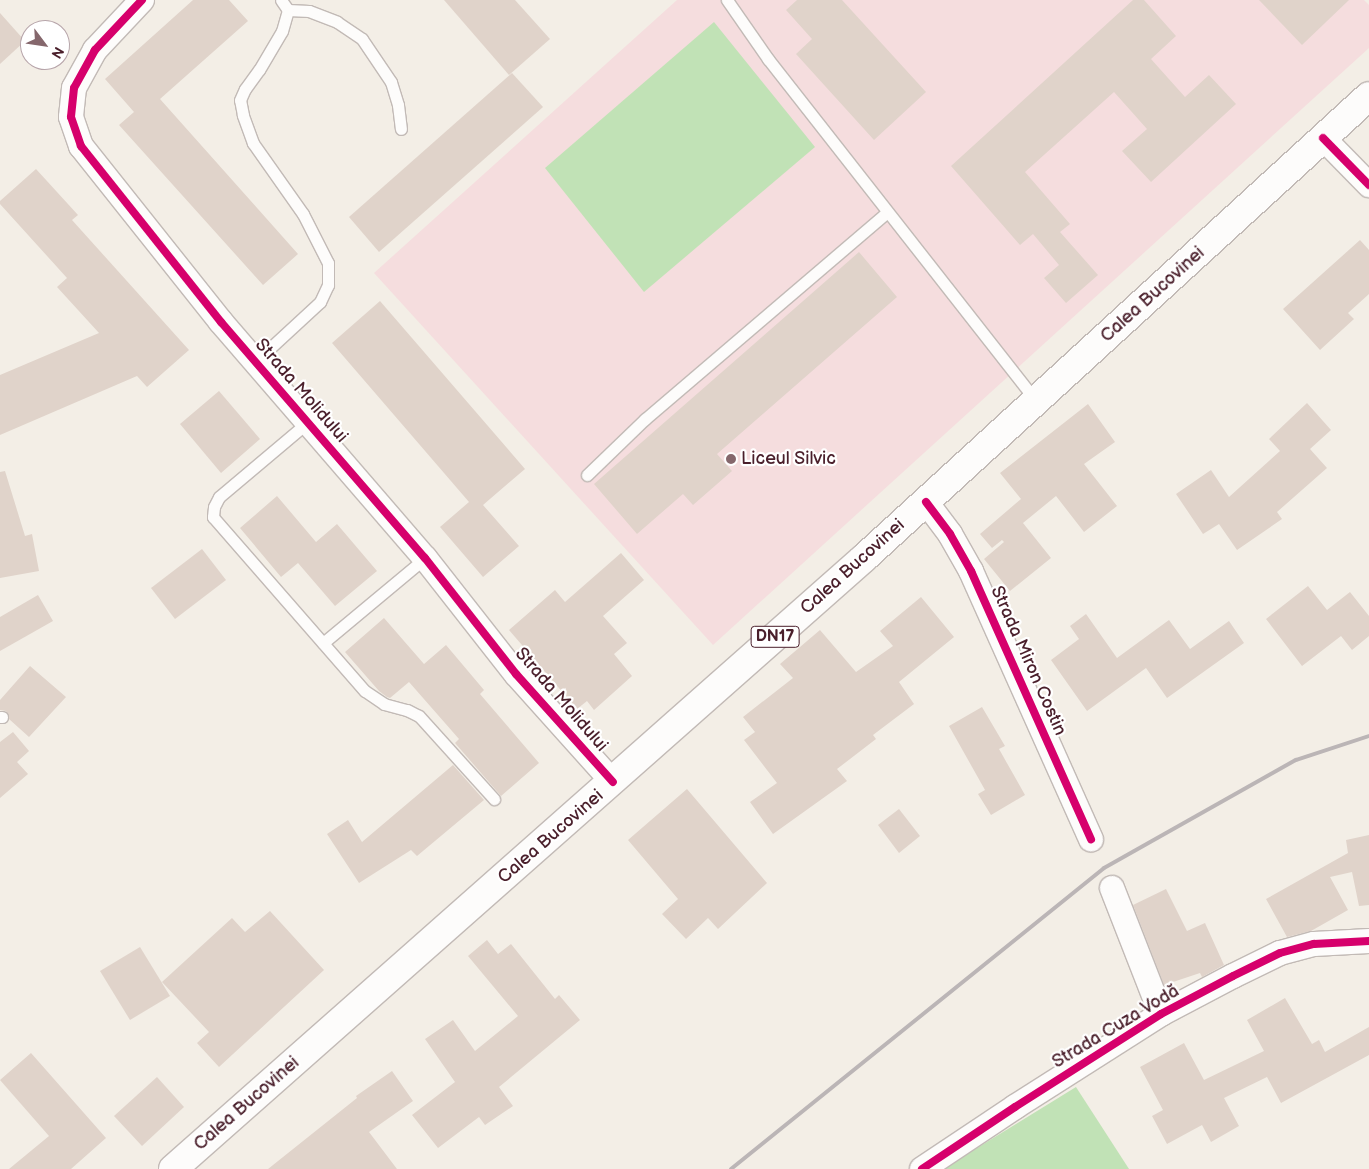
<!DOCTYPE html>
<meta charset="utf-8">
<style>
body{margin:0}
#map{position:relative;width:1369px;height:1169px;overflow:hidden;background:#f3eee6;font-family:"Balsamiq Sans",sans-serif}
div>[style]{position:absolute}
.built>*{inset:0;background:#f5ddde}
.green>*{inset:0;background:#c1e2b6}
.building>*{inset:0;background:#e0d3ca}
.roads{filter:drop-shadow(1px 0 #c2bab6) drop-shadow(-1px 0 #c2bab6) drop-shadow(0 1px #c2bab6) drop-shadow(0 -1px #c2bab6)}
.lane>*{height:11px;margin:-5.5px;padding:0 5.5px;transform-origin:5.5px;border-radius:5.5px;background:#fdfcfb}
.street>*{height:24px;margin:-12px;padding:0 12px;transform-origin:12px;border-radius:12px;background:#fdfcfb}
.highway>*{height:28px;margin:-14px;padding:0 14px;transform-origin:14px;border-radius:14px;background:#fdfcfb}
.rail>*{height:4px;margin:-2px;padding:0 2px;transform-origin:2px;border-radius:2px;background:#bbb5b6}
.cycleway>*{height:8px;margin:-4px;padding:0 4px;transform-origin:4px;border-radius:4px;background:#d6006c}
.dots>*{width:14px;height:14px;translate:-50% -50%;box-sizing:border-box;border:2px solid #fff;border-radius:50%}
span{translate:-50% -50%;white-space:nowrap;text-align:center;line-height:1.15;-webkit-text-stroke:4.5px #fff;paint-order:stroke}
.shield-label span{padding:1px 4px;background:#fff;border:1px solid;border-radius:4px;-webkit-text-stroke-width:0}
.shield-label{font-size:16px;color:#4a1f2b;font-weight:700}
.street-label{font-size:18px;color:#4a1f2b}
.poi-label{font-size:18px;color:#4a1f2b}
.left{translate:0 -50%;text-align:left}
.north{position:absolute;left:20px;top:20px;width:50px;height:50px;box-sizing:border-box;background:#fff;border:1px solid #b7a5aa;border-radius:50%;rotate:121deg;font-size:14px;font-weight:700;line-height:20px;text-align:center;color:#4a1f2b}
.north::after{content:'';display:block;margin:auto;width:18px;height:22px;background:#85676c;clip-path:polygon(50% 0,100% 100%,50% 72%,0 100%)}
</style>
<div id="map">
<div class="built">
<div style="clip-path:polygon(677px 0,1364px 0,1369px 5px,1369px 48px,713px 645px,374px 273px)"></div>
</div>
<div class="green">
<div style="clip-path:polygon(714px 22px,815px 147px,644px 292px,545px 168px)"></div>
<div style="clip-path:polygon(1076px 1087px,1129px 1169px,943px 1169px)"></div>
</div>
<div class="building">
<div style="clip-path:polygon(193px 0,229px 0,248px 21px,160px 99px,298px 254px,263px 285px,119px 125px,134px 112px,105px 79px)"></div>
<div style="clip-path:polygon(444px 0,515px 0,550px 39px,509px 75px)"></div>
<div style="clip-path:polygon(797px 0,842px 0,926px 92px,874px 140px,796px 54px,812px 39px,786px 10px)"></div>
<div style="clip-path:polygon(1133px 0,1144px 0,1176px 36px,1151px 59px,1185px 97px,1209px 75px,1236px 104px,1151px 182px,1122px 151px,1147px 129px,1114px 92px,1025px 172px,1070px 224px,1060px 232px,1098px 275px,1066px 303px,1044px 278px,1059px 265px,1033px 234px,1020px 245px,951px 166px)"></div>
<div style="clip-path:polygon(1259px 0,1349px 0,1302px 45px)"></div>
<div style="clip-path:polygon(0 13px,25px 41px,0 64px)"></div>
<div style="clip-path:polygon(512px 73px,543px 107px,379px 252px,349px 217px)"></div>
<div style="clip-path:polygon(36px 169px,78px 215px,72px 220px,189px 350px,147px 387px,137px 376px,0 435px,0 375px,99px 333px,57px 287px,67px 278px,0 204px,0 201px)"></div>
<div style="clip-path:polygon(1360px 240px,1369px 250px,1369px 294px,1348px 313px,1354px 319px,1320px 350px,1283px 309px)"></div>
<div style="clip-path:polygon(859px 252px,897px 297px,717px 454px,732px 471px,693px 505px,683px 494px,637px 534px,594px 484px)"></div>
<div style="clip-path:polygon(380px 301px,525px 469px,483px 505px,519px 546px,483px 577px,440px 527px,469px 502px,332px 343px)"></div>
<div style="clip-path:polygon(219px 391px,260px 439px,221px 473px,180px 424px)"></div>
<div style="clip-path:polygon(1307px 403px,1331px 430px,1310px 449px,1327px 468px,1277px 512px,1282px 519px,1237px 550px,1219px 524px,1203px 534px,1176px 494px,1211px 470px,1229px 497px,1280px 451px,1269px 439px)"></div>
<div style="clip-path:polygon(1088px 404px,1115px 442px,1084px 464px,1117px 506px,1084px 532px,1056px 496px,1023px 523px,1051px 558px,1010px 591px,984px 559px,1004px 542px,1002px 540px,992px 548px,980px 534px,1021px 499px,1000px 473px)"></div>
<div style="clip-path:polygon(5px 471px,25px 536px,32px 534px,39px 571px,0 578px,0 472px)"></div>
<div style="clip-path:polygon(277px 496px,316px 542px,337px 524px,377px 571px,335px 606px,298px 563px,281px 577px,240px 528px)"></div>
<div style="clip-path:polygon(202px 549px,226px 580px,175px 619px,151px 588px)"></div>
<div style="clip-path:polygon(621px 553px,644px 580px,603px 616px,627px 643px,614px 654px,632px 676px,594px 710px,587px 701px,577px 709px,509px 630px,555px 590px,565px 602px)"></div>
<div style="clip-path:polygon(1308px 586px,1327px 610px,1350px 592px,1369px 616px,1369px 636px,1352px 650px,1341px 636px,1302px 666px,1266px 619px)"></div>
<div style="clip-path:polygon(38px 595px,53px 621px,0 651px,0 617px)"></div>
<div style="clip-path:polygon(921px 597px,954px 637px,899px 682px,914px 704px,873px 735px,876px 739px,837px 769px,847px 781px,773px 834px,750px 802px,777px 783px,744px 740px,755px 732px,743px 717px,793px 678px,780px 664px,820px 630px,856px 672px,893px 646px,880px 631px)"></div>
<div style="clip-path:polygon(1086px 614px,1117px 658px,1169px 620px,1190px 649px,1229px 621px,1244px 643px,1167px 698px,1146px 668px,1087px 711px,1051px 660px,1079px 639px,1070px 626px)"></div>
<div style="clip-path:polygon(384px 618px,424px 664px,446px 645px,484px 690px,480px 694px,539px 763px,501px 796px,455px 743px,459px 739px,409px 682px,390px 698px,387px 697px,379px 691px,345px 652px)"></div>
<div style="clip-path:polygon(30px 666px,66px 697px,29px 737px,9px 719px,6px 711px,0 710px,0 700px)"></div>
<div style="clip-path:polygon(982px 707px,1005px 746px,999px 749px,1025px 795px,991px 815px,978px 794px,985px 790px,949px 726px)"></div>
<div style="clip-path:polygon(13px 732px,29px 751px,17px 762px,28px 774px,0 798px,0 742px)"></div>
<div style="clip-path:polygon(453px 765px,484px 800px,417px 856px,411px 850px,359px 883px,327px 834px,348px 820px,362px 842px)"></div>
<div style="clip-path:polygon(687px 789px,767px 883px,718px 929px,708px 918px,686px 939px,662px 914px,678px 899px,628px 840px)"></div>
<div style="clip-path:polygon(899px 809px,920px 836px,899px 853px,878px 825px)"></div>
<div style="clip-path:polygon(1369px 835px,1369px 905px,1359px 906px,1352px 872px,1330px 877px,1348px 910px,1311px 931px,1287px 937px,1266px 899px,1348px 853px,1346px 840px)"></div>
<div style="clip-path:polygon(1166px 889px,1187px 931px,1205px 923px,1224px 965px,1202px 977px,1200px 973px,1164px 985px,1133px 905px)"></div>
<div style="clip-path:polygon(270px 911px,324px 970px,219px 1067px,197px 1043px,209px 1032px,162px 982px,232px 918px,245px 932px)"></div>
<div style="clip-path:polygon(487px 940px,498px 954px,511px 944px,555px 999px,559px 995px,580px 1020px,499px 1087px,513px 1106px,485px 1125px,479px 1117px,438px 1148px,412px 1115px,455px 1082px,425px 1039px,453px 1020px,475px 1051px,518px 1016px,468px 956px)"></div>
<div style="clip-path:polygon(140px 947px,170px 996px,130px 1020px,100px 971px)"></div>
<div style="clip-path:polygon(1285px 998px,1312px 1044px,1319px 1040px,1325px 1052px,1369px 1027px,1369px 1055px,1281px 1103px,1267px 1077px,1224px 1098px,1239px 1126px,1211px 1142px,1202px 1125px,1167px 1144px,1152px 1116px,1163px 1110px,1140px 1067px,1184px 1043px,1204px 1080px,1264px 1051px,1247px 1020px)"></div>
<div style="clip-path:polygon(31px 1053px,106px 1138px,71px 1169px,9px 1169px,49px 1136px,0 1080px)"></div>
<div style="clip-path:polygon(392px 1071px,413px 1101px,369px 1132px,397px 1169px,268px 1169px,357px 1098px,356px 1096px)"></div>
<div style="clip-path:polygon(157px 1077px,184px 1107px,142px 1146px,114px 1116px)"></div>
</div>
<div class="roads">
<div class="lane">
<div style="left:727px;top:0;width:72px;rotate:55.2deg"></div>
<div style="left:768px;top:59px;width:434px;rotate:51.9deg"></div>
<div style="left:288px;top:10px;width:21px;rotate:3deg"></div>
<div style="left:309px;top:11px;width:30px;rotate:21deg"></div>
<div style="left:337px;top:22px;width:30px;rotate:34deg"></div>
<div style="left:362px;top:39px;width:52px;rotate:56deg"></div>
<div style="left:391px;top:82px;width:24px;rotate:73deg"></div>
<div style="left:398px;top:105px;width:24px;rotate:83deg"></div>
<div style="left:256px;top:361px;width:87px;rotate:-42.7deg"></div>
<div style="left:320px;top:302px;width:19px;rotate:-65deg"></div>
<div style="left:328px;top:285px;width:22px;rotate:-90deg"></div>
<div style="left:328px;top:263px;width:55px;rotate:-117deg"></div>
<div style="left:303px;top:214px;width:87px;rotate:-125.2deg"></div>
<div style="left:253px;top:143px;width:30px;rotate:-110deg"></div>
<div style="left:243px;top:115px;width:15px;rotate:-101deg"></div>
<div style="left:240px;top:100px;width:12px;rotate:-66deg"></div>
<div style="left:245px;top:89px;width:24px;rotate:-54deg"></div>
<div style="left:259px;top:70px;width:45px;rotate:-59.5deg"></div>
<div style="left:282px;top:31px;width:22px;rotate:-74deg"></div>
<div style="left:288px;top:10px;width:12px;rotate:-125deg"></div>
<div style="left:308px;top:422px;width:116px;rotate:139.9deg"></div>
<div style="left:219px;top:497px;width:11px;rotate:117deg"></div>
<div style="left:214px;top:507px;width:10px;rotate:96deg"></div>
<div style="left:213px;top:517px;width:231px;rotate:48.9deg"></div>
<div style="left:365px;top:691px;width:23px;rotate:34deg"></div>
<div style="left:384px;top:704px;width:24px;rotate:15deg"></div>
<div style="left:407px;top:710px;width:13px;rotate:27deg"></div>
<div style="left:419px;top:716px;width:112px;rotate:47.9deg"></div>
<div style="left:587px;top:475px;width:81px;rotate:-44deg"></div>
<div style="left:645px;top:419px;width:318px;rotate:-40.5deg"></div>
<div style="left:323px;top:643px;width:133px;rotate:-39.8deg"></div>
<div style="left:0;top:717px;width:2px"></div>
</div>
<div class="street">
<div style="left:142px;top:0;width:69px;rotate:133.2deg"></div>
<div style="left:95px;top:50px;width:43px;rotate:118.9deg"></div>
<div style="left:74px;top:88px;width:29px;rotate:96deg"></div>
<div style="left:71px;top:117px;width:31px;rotate:71deg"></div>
<div style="left:81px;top:146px;width:225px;rotate:51.5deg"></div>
<div style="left:221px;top:322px;width:312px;rotate:49.2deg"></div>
<div style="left:425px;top:558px;width:147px;rotate:51.9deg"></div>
<div style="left:516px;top:674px;width:145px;rotate:48.1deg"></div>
<div style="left:1323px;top:138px;width:66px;rotate:45.6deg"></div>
<div style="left:926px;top:502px;width:40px;rotate:53deg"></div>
<div style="left:950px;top:534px;width:43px;rotate:60.4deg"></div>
<div style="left:971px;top:571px;width:294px;rotate:65.9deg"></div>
<div style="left:1112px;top:888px;width:135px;rotate:68.7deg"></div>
<div style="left:922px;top:1169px;width:112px;rotate:-33.7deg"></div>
<div style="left:1015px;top:1107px;width:173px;rotate:-32.5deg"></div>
<div style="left:1161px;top:1014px;width:81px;rotate:-27.8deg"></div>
<div style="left:1233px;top:976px;width:52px;rotate:-26.1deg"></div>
<div style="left:1280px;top:953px;width:35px;rotate:-15deg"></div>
<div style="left:1314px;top:944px;width:55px;rotate:-3.1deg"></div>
</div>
<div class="highway">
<div style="left:173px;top:1169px;width:922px;rotate:-41.48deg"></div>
<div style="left:864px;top:558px;width:684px;rotate:-42.45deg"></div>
</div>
</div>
<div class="rail">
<div style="left:731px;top:1169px;width:479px;rotate:-38.9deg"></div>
<div style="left:1104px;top:868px;width:220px;rotate:-29.4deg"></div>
<div style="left:1296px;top:760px;width:77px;rotate:-18.2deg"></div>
</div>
<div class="cycleway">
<div style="left:142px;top:0;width:69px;rotate:133.2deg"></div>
<div style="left:95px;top:50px;width:43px;rotate:118.9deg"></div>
<div style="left:74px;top:88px;width:29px;rotate:96deg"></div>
<div style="left:71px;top:117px;width:31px;rotate:71deg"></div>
<div style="left:81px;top:146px;width:225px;rotate:51.5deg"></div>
<div style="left:221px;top:322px;width:312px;rotate:49.2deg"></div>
<div style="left:425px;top:558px;width:147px;rotate:51.9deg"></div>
<div style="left:516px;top:674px;width:145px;rotate:48.1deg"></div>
<div style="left:1323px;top:138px;width:66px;rotate:45.6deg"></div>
<div style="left:926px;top:502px;width:40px;rotate:53deg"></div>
<div style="left:950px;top:534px;width:43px;rotate:60.4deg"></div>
<div style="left:971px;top:571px;width:294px;rotate:65.9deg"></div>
<div style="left:922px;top:1169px;width:112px;rotate:-33.7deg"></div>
<div style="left:1015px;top:1107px;width:173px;rotate:-32.5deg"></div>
<div style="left:1161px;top:1014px;width:81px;rotate:-27.8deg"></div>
<div style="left:1233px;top:976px;width:52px;rotate:-26.1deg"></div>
<div style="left:1280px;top:953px;width:35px;rotate:-15deg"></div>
<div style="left:1314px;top:944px;width:55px;rotate:-3.1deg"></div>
</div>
<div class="dots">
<div style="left:731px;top:459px;background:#85676c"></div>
</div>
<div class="shield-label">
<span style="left:775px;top:637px">DN17</span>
</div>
<div class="street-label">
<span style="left:1153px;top:295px;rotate:-42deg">Calea Bucovinei</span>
<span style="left:301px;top:391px;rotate:49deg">Strada Molidului</span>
<span style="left:853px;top:567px;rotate:-42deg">Calea Bucovinei</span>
<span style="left:1028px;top:661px;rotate:66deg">Strada Miron Costin</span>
<span style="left:561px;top:700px;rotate:49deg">Strada Molidului</span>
<span style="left:551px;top:837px;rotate:-41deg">Calea Bucovinei</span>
<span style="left:1116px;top:1027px;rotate:-31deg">Strada Cuza Vodă</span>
<span style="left:247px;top:1104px;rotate:-41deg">Calea Bucovinei</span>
</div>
<div class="poi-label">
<span class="left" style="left:741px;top:459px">Liceul Silvic</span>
</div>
<div class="north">N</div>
</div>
